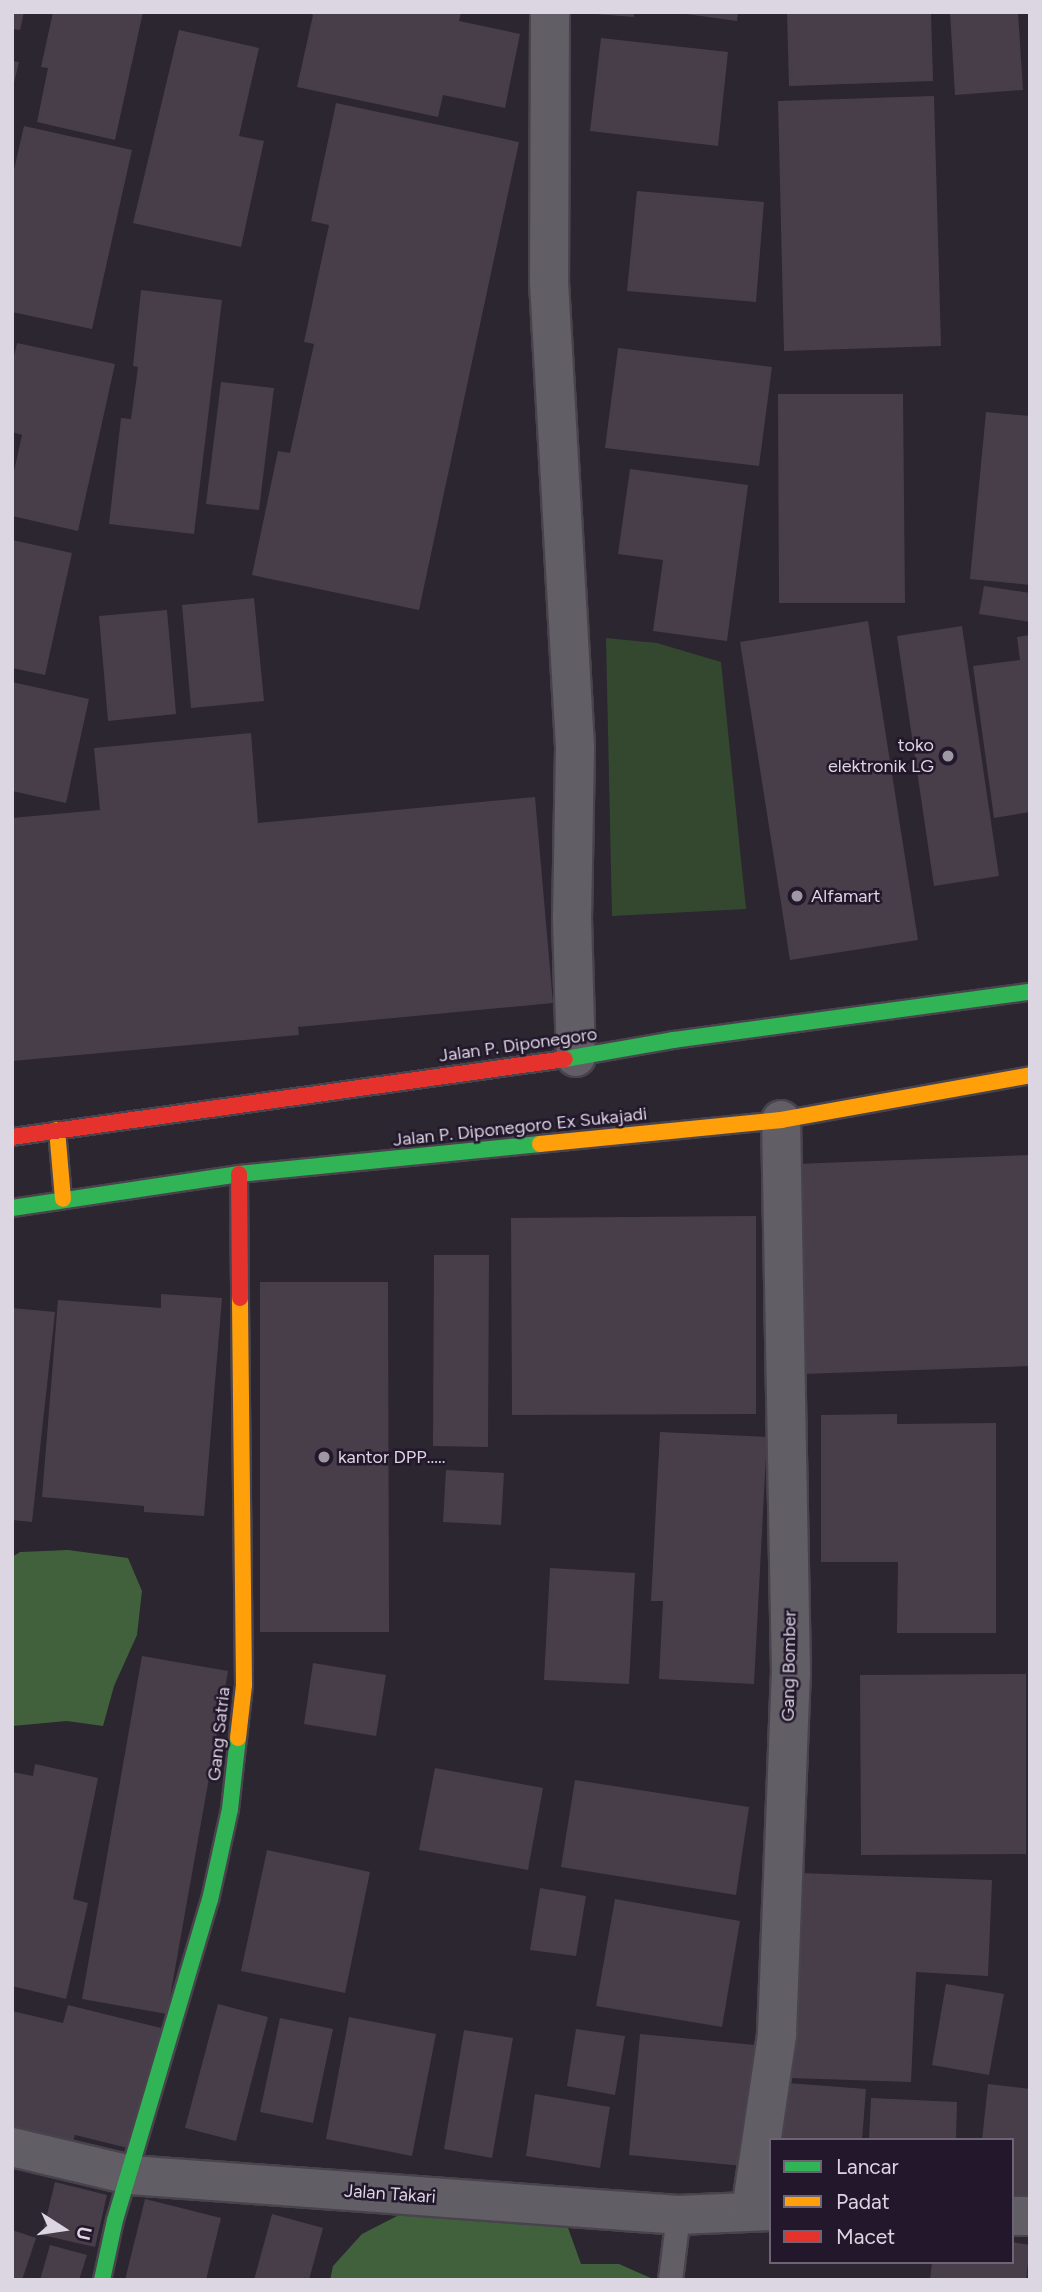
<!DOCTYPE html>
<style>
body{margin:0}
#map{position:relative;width:1042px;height:2292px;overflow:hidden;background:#2b2630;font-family:Figtree,sans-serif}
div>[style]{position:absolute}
.green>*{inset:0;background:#33482f}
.forest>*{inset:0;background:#41603c}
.building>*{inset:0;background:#483e49}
.roads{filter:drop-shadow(2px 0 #48434c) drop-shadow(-2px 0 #48434c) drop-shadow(0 2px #48434c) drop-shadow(0 -2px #48434c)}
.lane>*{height:23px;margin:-11.5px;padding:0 11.5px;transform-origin:11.5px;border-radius:11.5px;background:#625e66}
.street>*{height:38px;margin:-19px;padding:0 19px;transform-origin:19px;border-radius:19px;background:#625e66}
.fast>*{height:16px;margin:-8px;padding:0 8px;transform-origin:8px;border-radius:8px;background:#30b455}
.slow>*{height:16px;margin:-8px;padding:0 8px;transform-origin:8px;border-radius:8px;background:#ff9f0a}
.jam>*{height:16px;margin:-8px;padding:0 8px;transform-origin:8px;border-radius:8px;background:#e5322d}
.dots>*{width:19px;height:19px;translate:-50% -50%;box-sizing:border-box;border:4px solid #22172b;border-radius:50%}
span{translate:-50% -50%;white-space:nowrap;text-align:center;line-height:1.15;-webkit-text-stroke:5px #22172b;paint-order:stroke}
.poi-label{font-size:18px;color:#dcd5e2}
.right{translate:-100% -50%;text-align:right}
.left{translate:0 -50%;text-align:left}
.street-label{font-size:18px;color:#dcd5e2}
.frame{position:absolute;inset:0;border:14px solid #dcd5e2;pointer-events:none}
.legend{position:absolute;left:769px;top:2138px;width:245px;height:126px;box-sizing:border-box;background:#22172b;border:2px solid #6c6374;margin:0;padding:9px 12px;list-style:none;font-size:21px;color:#dcd5e2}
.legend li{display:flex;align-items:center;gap:14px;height:35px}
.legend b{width:35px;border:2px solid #6c6374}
.north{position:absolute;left:28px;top:2194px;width:70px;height:70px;-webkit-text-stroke:5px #22172b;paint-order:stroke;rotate:102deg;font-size:19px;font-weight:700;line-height:28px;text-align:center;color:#dcd5e2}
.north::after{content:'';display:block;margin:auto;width:24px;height:32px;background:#dcd5e2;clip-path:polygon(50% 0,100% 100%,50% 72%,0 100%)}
</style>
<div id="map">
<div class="green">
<div style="clip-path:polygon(606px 638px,657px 643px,721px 662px,746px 909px,612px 916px)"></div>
</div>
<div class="forest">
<div style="clip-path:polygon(68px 1550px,128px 1558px,142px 1591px,137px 1635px,114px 1686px,103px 1726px,67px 1721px,12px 1726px,12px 1557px,20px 1552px)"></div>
<div style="clip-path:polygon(399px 2215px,567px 2225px,581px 2264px,619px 2264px,653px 2279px,330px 2280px,333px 2266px,362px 2234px)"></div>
</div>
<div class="building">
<div style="clip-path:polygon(12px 12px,24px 12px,20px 30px,12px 29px)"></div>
<div style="clip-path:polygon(53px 12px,143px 12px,115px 140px,37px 122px,48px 68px,41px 67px)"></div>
<div style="clip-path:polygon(307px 12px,461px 12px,459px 21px,520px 34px,505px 108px,443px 95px,438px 117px,297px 87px,313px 15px)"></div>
<div style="clip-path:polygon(571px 12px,634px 12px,634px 17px)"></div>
<div style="clip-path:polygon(672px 12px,738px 12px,737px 21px)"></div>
<div style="clip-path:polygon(787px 12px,931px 12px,933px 81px,789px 86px)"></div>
<div style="clip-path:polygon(950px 12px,1018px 12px,1023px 90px,955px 95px)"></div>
<div style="clip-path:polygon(179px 30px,259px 48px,239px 136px,264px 141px,241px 247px,133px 223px)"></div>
<div style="clip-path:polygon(601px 38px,728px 52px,718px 146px,590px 131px)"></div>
<div style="clip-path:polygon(12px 61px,19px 62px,13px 87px,12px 87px)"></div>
<div style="clip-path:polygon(934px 96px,941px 346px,784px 351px,778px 101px)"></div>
<div style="clip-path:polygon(336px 103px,519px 142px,419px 610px,252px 575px,278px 451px,290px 453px,314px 344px,304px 342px,329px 225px,311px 221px)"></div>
<div style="clip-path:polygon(24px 126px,132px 150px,92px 329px,12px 312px,12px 178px)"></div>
<div style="clip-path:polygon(637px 191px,764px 202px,756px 302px,627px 291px)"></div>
<div style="clip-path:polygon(141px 290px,222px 300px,194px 534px,109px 524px,121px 418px,131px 419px,138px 367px,133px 366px)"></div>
<div style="clip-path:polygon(17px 343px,115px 364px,78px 531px,12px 516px,12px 480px,22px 435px,12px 432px,12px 364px)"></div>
<div style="clip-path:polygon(618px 348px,772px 367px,759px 466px,605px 448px)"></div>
<div style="clip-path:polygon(221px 382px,274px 388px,259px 510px,206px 504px)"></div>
<div style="clip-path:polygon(778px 394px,903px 394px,905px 603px,779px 603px)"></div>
<div style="clip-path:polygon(986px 412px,1030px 416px,1030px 585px,970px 579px)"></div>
<div style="clip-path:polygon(630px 469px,748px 485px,727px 641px,653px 631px,663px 560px,618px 554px)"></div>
<div style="clip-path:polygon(12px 540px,72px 553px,45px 675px,12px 668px)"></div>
<div style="clip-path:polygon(984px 586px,1030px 593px,1030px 622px,979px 614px)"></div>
<div style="clip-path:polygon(254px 598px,264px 701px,191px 708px,182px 605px)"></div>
<div style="clip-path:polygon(167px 610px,176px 714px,108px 721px,99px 616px)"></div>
<div style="clip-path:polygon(868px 621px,918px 940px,790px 960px,740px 642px)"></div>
<div style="clip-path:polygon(962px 626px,999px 876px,934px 886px,897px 636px)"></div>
<div style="clip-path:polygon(1030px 635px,1030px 812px,994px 818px,973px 666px,1020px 660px,1017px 637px)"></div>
<div style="clip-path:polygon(12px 682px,89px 699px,66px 803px,12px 791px)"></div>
<div style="clip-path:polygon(251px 733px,258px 823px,535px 797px,553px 1003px,298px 1027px,299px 1035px,12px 1061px,12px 818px,100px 810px,94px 748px)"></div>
<div style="clip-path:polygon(1030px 1155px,1030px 1366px,803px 1374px,796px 1164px)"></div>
<div style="clip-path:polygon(756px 1216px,756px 1414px,512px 1415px,511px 1218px)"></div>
<div style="clip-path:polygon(434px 1255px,489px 1255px,488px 1447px,433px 1446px)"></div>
<div style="clip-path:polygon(260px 1282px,388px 1282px,389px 1632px,260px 1632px)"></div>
<div style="clip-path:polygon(161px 1294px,222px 1298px,204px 1516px,144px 1512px,144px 1506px,42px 1497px,58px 1300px,161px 1308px)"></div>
<div style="clip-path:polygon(12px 1308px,55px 1312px,32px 1522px,12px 1520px)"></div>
<div style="clip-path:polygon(897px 1414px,897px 1424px,996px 1423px,996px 1633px,897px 1633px,898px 1562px,821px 1562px,821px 1415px)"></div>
<div style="clip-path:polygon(660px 1432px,767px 1437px,754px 1684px,659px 1679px,663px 1601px,651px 1601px)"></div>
<div style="clip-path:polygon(446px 1470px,504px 1473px,501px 1525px,443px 1522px)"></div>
<div style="clip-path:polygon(550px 1568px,635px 1573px,629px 1684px,544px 1680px)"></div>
<div style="clip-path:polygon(142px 1656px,228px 1671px,167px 2014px,82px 1999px)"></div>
<div style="clip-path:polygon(313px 1663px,386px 1675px,376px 1736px,304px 1724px)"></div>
<div style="clip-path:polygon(1026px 1674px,1026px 1854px,861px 1855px,860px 1675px)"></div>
<div style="clip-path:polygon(35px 1764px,98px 1778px,73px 1899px,88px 1903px,66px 1999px,12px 1986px,12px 1772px,33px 1776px)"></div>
<div style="clip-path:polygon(435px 1768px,543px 1788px,528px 1870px,419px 1850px)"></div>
<div style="clip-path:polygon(575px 1780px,749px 1807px,736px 1895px,561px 1867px)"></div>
<div style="clip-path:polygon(267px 1850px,370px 1872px,345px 1993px,241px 1971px)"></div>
<div style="clip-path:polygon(800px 1873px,992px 1880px,988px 1976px,916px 1972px,911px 2082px,791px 2078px)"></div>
<div style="clip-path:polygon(540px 1888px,586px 1896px,576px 1956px,530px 1950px)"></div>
<div style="clip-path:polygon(615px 1899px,740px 1921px,722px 2027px,596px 2006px)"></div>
<div style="clip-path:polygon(946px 1984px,1004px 1994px,989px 2075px,932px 2065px)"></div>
<div style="clip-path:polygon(218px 2004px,268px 2017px,236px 2141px,185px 2128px)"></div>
<div style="clip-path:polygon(68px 2005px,161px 2028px,132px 2149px,75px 2135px,72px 2145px,12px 2135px,12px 2011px,63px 2023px)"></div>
<div style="clip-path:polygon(349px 2017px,436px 2034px,412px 2156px,326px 2139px)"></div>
<div style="clip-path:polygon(280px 2018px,333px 2029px,313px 2123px,260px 2112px)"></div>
<div style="clip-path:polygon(576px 2029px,625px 2036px,615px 2095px,567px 2086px)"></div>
<div style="clip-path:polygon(464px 2030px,513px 2038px,492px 2158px,444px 2149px)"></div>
<div style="clip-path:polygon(640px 2034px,755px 2045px,743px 2166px,629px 2155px)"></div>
<div style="clip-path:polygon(775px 2082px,866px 2089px,862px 2140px,770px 2140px)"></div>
<div style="clip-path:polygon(988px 2084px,1030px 2089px,1030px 2197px,1012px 2195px,1012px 2140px,982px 2140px)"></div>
<div style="clip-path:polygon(535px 2094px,610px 2107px,600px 2168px,526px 2156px)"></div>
<div style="clip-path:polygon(871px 2098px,957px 2102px,956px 2140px,869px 2140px)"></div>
<div style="clip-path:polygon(55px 2182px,107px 2195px,95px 2247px,42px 2235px)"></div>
<div style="clip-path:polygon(145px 2199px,221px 2218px,206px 2280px,125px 2280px)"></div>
<div style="clip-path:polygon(272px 2214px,323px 2228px,309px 2280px,254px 2280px)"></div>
<div style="clip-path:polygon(12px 2230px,36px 2238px,22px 2280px,12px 2280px)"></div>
<div style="clip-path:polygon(1012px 2242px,1030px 2245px,1026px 2280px,930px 2280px,932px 2262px,1012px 2262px)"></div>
<div style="clip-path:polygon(50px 2245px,87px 2255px,79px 2280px,40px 2280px)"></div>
</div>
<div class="roads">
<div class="lane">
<div style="left:670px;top:2280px;width:65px;rotate:-83deg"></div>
</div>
<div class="street">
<div style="left:550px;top:12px;width:270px;rotate:90.2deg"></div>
<div style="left:549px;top:282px;width:467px;rotate:86.8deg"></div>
<div style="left:575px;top:748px;width:170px;rotate:91deg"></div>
<div style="left:572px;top:918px;width:139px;rotate:88.4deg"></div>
<div style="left:12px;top:2147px;width:121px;rotate:13.3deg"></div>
<div style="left:130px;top:2175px;width:549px;rotate:4.17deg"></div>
<div style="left:678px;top:2215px;width:93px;rotate:-2.5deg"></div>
<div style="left:751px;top:2211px;width:179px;rotate:-81.6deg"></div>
<div style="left:777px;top:2034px;width:360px;rotate:-87.8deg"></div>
<div style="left:791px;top:1674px;width:554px;rotate:-91.03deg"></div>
<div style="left:1012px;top:2216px;width:18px"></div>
</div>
<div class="fast">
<div style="left:565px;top:1059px;width:110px;rotate:-10deg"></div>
<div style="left:673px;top:1040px;width:360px;rotate:-7.7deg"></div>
<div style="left:12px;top:1208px;width:230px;rotate:-8.5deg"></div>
<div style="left:239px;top:1174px;width:302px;rotate:-5.7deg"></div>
<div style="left:102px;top:2280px;width:61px;rotate:-77.8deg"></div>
<div style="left:115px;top:2220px;width:334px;rotate:-73.5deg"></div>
<div style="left:210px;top:1900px;width:93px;rotate:-77.6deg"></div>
<div style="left:230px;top:1809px;width:71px;rotate:-83.6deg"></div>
</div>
<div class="slow">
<div style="left:57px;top:1130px;width:69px;rotate:85deg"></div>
<div style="left:540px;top:1144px;width:242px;rotate:-5.7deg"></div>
<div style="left:781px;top:1120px;width:253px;rotate:-10.2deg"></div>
<div style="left:238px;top:1738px;width:53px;rotate:-83.5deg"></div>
<div style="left:244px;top:1685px;width:387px;rotate:-90.6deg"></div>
</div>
<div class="jam">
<div style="left:12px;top:1137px;width:558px;rotate:-8.03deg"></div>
<div style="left:239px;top:1174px;width:124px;rotate:89.5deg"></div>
</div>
</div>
<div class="dots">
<div style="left:948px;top:756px;background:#9e98a4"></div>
<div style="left:797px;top:896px;background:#9e98a4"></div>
<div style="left:324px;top:1457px;background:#9e98a4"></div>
</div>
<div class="poi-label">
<span class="right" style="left:934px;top:756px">toko<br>elektronik LG</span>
<span class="left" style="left:811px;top:896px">Alfamart</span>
<span class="left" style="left:338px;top:1457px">kantor DPP.....</span>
</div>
<div class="street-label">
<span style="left:518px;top:1045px;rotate:-8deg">Jalan P. Diponegoro</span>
<span style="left:520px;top:1127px;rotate:-6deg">Jalan P. Diponegoro Ex Sukajadi</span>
<span style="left:789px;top:1666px;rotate:-89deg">Gang Bomber</span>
<span style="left:219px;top:1734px;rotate:-84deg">Gang Satria</span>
<span style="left:390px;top:2194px;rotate:4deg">Jalan Takari</span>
</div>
<div class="frame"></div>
<ul class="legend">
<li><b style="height:9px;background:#30b455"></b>Lancar</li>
<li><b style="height:9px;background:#ff9f0a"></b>Padat</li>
<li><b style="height:9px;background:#e5322d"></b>Macet</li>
</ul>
<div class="north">U</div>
</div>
